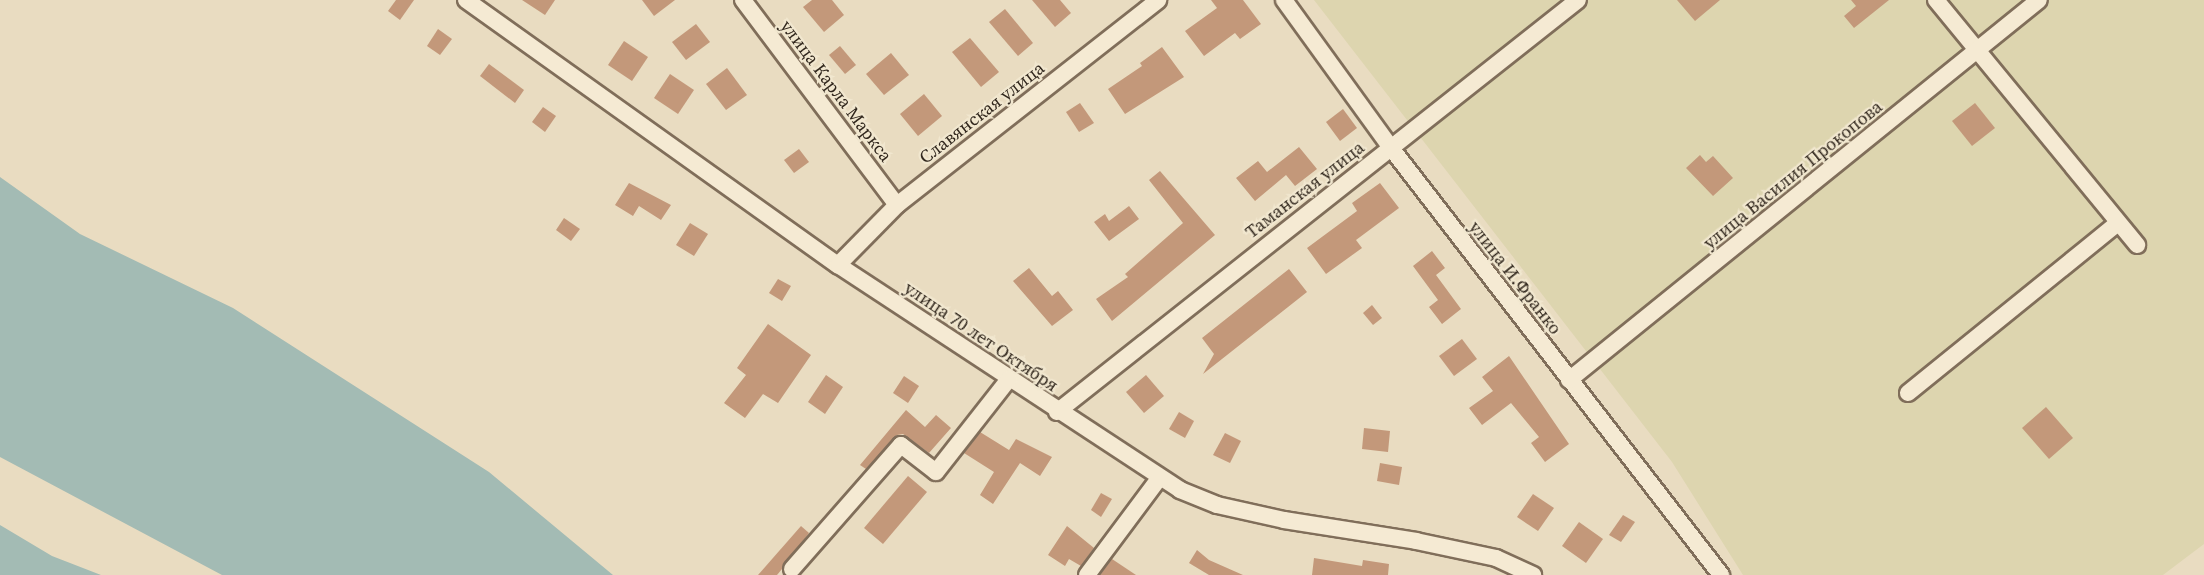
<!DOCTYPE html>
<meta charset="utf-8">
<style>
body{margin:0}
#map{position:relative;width:2204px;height:575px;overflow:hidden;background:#e9dcc1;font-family:"Source Serif 4",serif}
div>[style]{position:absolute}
.farmland>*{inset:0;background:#ddd5af}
.water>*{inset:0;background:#a3bbb4}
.building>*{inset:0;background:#c3987a}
.roads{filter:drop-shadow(2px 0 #806e5a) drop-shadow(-2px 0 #806e5a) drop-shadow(0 2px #806e5a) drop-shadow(0 -2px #806e5a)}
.minor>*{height:16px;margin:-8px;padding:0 8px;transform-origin:8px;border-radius:8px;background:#f5ead3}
span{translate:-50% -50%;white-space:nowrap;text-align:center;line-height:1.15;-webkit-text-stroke:4.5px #f1e7cf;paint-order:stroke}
.street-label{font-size:18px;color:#31271d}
</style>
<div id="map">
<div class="farmland">
<div style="clip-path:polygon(1314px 0,2204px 0,2204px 544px,2163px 575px,1743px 575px,1672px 462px)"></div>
</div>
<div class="water">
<div style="clip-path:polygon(0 177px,80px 234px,233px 308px,489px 472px,613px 575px,222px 575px,0 457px)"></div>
<div style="clip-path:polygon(0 525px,52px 556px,101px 575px,0 575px)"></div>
</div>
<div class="building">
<div style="clip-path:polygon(396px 0,414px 0,400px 20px,388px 11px)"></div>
<div style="clip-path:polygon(522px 0,555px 0,545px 15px)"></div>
<div style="clip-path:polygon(642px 0,675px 0,654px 16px)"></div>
<div style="clip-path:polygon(812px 0,832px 0,844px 15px,824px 32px,803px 7px)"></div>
<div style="clip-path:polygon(1032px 0,1060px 0,1071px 13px,1055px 27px)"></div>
<div style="clip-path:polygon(1211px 0,1243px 0,1261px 24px,1240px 39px,1235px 33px,1204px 56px,1185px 31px,1217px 8px)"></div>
<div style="clip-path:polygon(1677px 0,1720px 0,1695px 21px)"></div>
<div style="clip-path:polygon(1851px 0,1889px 0,1854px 28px,1844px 16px,1856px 6px)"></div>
<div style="clip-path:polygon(1005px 9px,1033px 43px,1018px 56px,989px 22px)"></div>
<div style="clip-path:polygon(696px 24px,710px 42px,686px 60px,672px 42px)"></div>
<div style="clip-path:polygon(438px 29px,452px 39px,440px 55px,427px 46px)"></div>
<div style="clip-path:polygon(970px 38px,999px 72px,981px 87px,952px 52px)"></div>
<div style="clip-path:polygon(624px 41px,648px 57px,632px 81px,608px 65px)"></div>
<div style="clip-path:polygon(840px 46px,856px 65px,845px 74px,829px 55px)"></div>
<div style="clip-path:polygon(1162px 47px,1184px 77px,1125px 114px,1108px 89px,1142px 66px,1140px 63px)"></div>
<div style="clip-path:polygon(891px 53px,909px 75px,884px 95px,866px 74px)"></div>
<div style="clip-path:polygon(489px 64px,524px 90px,515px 103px,480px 76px)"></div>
<div style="clip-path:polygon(727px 68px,747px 95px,726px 110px,706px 84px)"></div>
<div style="clip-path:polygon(670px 74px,694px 90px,678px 114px,654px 98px)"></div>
<div style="clip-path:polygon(924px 94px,942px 116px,918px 136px,900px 114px)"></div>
<div style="clip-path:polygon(1080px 103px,1094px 123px,1079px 132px,1066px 112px)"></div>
<div style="clip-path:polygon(1975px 103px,1995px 128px,1972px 146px,1952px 121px)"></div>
<div style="clip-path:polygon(543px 107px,556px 116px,545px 132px,532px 122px)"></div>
<div style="clip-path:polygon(1343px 109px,1357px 128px,1340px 141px,1326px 122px)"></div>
<div style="clip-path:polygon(1299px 147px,1317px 169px,1295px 186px,1286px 175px,1255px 201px,1236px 178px,1258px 161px,1267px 172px)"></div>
<div style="clip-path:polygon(799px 149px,809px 162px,794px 173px,784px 160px)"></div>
<div style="clip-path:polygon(1700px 155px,1706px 162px,1713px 156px,1733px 178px,1713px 196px,1686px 168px)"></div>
<div style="clip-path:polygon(1160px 171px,1215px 235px,1112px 321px,1096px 299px,1128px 277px,1125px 274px,1183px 223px,1149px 180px)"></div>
<div style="clip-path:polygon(629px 183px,671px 205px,661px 220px,639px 206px,633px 216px,615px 205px)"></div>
<div style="clip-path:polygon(1380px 183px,1399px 208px,1356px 240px,1362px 248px,1326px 274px,1307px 248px,1357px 211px,1352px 203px)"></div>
<div style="clip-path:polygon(1129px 206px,1139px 219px,1109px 241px,1094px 222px,1105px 214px,1109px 221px)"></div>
<div style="clip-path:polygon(564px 218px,580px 229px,571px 241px,556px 230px)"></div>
<div style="clip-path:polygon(690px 223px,708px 234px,694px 256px,676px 245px)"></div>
<div style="clip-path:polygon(1432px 251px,1445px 268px,1436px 275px,1461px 309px,1442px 324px,1429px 307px,1438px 300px,1413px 266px)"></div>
<div style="clip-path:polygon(1029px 268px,1052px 296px,1058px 291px,1073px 310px,1052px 326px,1013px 281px)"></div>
<div style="clip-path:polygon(1289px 269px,1307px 292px,1203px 374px,1214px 354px,1202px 338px)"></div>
<div style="clip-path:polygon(778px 279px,791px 286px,782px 301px,769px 293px)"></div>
<div style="clip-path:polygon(1372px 305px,1382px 318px,1373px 325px,1363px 313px)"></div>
<div style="clip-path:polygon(768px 324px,811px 355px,778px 403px,763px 394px,745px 418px,724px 403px,746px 375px,737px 368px)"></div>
<div style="clip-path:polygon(1462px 339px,1477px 359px,1454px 376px,1439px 356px)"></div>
<div style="clip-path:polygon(1509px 356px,1569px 444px,1545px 462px,1531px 443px,1539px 437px,1511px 403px,1482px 425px,1469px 408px,1493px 391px,1482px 377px)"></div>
<div style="clip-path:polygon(826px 375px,843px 387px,825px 414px,808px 402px)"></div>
<div style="clip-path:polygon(1146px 375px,1164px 396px,1144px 413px,1126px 392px)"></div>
<div style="clip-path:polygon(904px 376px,919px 386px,908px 403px,893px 393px)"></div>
<div style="clip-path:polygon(2046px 407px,2073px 438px,2049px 459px,2022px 428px)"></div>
<div style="clip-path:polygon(906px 410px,925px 427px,936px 415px,951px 428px,929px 453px,903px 434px,897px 435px,866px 469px,860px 465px)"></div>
<div style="clip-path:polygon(1179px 412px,1194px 421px,1185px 438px,1169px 429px)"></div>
<div style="clip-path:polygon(1364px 428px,1390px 431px,1388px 452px,1362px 449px)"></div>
<div style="clip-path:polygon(980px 432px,1009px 450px,1016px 439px,1052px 457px,1040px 476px,1020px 463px,993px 504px,980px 495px,994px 472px,964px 453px)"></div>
<div style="clip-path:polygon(1225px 433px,1241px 441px,1230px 463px,1213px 455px)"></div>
<div style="clip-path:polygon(1380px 463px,1402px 467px,1399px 485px,1377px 481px)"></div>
<div style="clip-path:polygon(908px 476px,927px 492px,883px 544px,864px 528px)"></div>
<div style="clip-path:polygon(1101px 493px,1112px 499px,1101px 517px,1091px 510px)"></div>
<div style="clip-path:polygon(1533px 494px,1554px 508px,1538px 531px,1517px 517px)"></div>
<div style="clip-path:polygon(1623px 515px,1635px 522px,1621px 542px,1609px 535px)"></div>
<div style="clip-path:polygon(1579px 522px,1603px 539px,1586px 563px,1562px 546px)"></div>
<div style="clip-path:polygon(801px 526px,809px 533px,782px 569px,777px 575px,758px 575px)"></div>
<div style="clip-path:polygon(1067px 526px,1094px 548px,1081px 566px,1069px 559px,1065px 566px,1048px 555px)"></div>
<div style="clip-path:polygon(1197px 550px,1209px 560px,1243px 575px,1209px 575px,1189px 563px)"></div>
<div style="clip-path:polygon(1314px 558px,1362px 566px,1363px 560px,1389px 564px,1388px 575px,1312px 575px)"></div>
<div style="clip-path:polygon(1112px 559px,1136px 575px,1100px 575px)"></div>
</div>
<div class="roads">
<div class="minor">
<div style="left:466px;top:0;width:457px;rotate:35.5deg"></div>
<div style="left:838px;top:265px;width:409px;rotate:33.3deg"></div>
<div style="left:1180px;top:490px;width:40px;rotate:22deg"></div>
<div style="left:1217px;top:505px;width:69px;rotate:12.6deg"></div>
<div style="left:1284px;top:520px;width:134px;rotate:9deg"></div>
<div style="left:1416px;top:541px;width:82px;rotate:12deg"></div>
<div style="left:1496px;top:558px;width:41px;rotate:24.7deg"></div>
<div style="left:743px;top:0;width:256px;rotate:53.1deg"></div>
<div style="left:1284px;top:0;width:183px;rotate:54.1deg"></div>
<div style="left:1391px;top:148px;width:540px;rotate:52.3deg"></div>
<div style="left:1936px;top:0;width:317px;rotate:50.6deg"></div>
<div style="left:838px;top:265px;width:84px;rotate:-45.5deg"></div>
<div style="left:897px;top:205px;width:332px;rotate:-38.1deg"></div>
<div style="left:1569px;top:380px;width:604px;rotate:-38.96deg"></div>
<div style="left:1908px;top:393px;width:270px;rotate:-39deg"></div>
<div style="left:1057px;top:412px;width:664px;rotate:-38.34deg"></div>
<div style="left:792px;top:569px;width:165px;rotate:-48.7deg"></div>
<div style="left:901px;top:445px;width:44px;rotate:37.6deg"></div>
<div style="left:936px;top:472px;width:118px;rotate:-51.9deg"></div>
<div style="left:1087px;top:575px;width:122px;rotate:-53.3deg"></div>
</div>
</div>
<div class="street-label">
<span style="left:836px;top:91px;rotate:53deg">улица Карла Маркса</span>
<span style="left:982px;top:113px;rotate:-38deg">Славянская улица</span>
<span style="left:1793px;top:175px;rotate:-39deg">улица Василия Прокопова</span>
<span style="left:1305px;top:190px;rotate:-38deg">Таманская улица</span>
<span style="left:1515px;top:278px;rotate:52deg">улица И.Франко</span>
<span style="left:981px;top:337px;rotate:34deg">улица 70 лет Октября</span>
</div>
</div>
